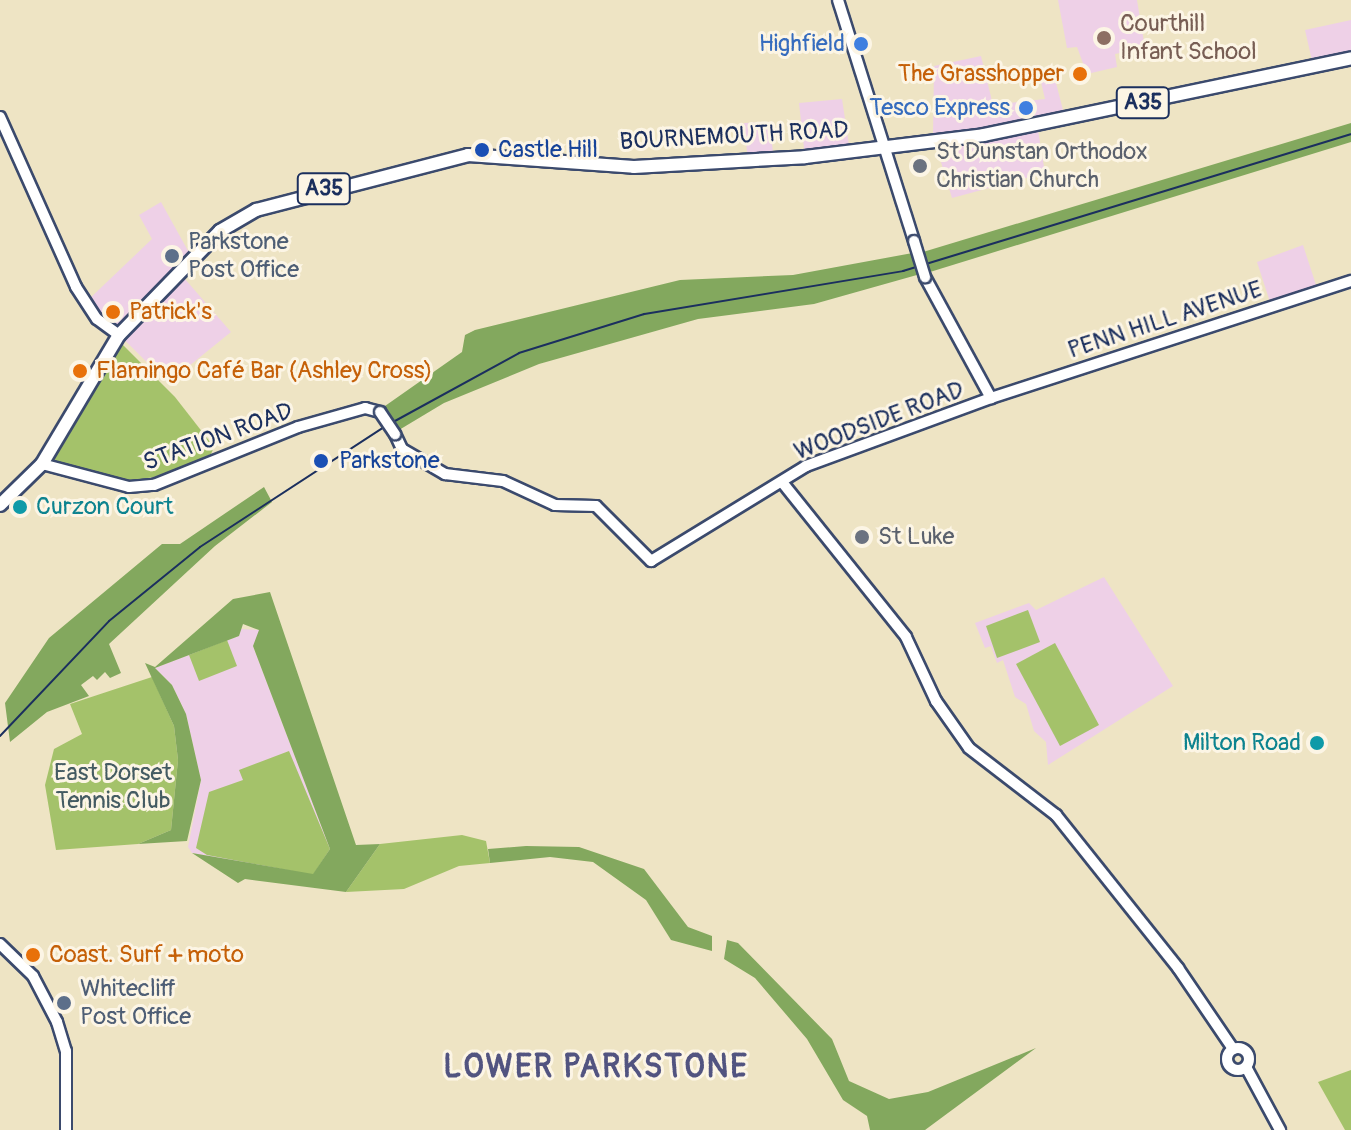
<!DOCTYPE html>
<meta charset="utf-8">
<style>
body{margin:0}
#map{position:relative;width:1351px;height:1130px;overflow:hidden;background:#eee4c4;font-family:Pangolin,sans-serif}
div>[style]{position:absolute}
.built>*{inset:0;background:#eed0e7}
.green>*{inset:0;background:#a4c26a}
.forest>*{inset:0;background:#83a85e}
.roads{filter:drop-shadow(2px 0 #3b4a6d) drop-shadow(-2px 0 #3b4a6d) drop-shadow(0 2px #3b4a6d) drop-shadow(0 -2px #3b4a6d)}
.secondary>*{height:10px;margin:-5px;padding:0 5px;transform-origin:5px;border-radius:5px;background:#fff}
.secondary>.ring{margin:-5px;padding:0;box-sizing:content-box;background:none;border:10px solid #fff;border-radius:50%}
.highway>*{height:12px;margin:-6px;padding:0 6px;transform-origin:6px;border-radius:6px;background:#fff}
.rail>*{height:2px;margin:-1px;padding:0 1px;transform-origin:1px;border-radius:1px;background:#1b2f5e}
.bridges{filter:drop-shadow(2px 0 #3b4a6d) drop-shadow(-2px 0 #3b4a6d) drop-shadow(0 2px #3b4a6d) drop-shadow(0 -2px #3b4a6d)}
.secondary-bridge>*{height:10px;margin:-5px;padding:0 5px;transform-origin:5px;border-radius:5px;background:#fff}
.dots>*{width:22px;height:22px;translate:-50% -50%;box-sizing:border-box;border:4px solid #fcf5e5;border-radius:50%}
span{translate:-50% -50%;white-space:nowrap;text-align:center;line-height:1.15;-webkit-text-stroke:6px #fcf5e5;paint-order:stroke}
.shield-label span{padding:2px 6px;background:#fcf5e5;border:2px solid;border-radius:6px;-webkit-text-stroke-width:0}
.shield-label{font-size:22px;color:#1b2f5e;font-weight:700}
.education-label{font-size:24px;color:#785e54}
.left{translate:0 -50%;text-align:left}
.shop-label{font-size:24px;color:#366cbe}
.right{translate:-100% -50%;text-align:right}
.food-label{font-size:24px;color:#c56008}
.street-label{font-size:24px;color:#1b2f5e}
.transit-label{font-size:24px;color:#164399}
.worship-label{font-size:24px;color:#5b616d}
.service-label{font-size:24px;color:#4e5e75}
.culture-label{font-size:24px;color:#0d838f}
.park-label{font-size:24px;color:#445b62}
.district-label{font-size:32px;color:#525480;font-weight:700;letter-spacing:2px}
</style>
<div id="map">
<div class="built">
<div style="clip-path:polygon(1058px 0,1137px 0,1145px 48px,1115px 54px,1117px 67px,1087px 74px,1077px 47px,1067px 48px)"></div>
<div style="clip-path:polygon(1351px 20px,1351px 58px,1313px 65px,1305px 30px)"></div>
<div style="clip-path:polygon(981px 56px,993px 105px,1045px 99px,1040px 78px,1054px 75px,1065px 118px,1037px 124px,1045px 173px,952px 198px,933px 136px,934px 66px)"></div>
<div style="clip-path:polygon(842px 99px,850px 152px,805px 157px,799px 103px)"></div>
<div style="clip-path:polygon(769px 122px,774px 159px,748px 161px,744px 123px)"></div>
<div style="clip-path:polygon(161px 202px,192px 258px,178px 271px,231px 332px,168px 383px,86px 302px,152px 239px,139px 215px)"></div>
<div style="clip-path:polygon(1303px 245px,1316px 285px,1270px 302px,1257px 262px)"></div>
<div style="clip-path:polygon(1104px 577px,1173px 686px,1048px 765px,1046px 742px,1034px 731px,1026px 704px,1015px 697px,1003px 660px,997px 663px,991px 646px,985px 648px,975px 623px,1029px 603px,1036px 610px)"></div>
<div style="clip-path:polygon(241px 629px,260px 630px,253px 646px,330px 849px,313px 875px,192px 853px,188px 847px,201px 780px,186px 714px,172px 685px,155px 668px,239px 636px)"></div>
</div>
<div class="green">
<div style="clip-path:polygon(122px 344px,175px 397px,214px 447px,211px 454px,165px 475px,131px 481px,59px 463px,52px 457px)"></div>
<div style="clip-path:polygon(1028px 610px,1040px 642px,997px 658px,986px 626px)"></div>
<div style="clip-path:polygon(227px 640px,237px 666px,199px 681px,189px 655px)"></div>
<div style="clip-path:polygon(1055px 643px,1099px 725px,1060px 746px,1016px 664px)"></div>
<div style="clip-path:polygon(152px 677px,174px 726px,178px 760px,171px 830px,138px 844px,56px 850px,45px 785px,54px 749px,82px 734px,70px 704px)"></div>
<div style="clip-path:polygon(289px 751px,330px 849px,313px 875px,207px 855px,196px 848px,209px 792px,243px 780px,239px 770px)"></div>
<div style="clip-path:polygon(462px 835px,486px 841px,490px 863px,459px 866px,404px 889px,346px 892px,380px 844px)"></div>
<div style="clip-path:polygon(1351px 1070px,1351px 1130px,1345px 1130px,1318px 1082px)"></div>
</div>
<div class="forest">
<div style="clip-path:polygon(1351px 123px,1351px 142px,930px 272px,923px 252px)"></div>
<div style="clip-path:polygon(918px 252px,924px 273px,814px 304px,698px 319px,539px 364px,444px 403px,399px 430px,385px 406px,462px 352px,465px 335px,475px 330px,680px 280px,793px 275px)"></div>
<div style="clip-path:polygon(264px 487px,272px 502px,215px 546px,109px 644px,121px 673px,110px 678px,105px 672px,97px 680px,93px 676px,81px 685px,89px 696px,47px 712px,10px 742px,5px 703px,49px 638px,162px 544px,180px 544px)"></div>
<div style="clip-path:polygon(270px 592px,356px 845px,380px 844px,346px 892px,245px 879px,238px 883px,192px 853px,313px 874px,330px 849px,253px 646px,259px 630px,243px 624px,239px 636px,155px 668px,172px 685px,186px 714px,201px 780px,187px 841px,138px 844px,171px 830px,178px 760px,174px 726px,145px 663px,155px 667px,233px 599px)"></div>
<div style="clip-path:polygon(526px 846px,579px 847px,644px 869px,688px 927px,712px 936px,712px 951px,671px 940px,646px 900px,593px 862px,550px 857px,490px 863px,488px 849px)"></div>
<div style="clip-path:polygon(727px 940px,738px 943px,832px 1039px,849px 1081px,889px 1099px,928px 1092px,1036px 1048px,925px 1130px,870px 1130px,867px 1116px,843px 1100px,807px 1039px,755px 978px,724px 959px)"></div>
</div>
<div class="roads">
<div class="secondary">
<div style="left:838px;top:0;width:253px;rotate:72.5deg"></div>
<div style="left:0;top:117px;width:186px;rotate:65.9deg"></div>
<div style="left:76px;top:287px;width:38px;rotate:57deg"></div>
<div style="left:97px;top:319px;width:27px;rotate:36deg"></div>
<div style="left:925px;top:277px;width:138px;rotate:61.4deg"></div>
<div style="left:395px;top:434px;width:17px;rotate:65deg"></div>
<div style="left:402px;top:449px;width:50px;rotate:30.2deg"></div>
<div style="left:445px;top:474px;width:58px;rotate:6.9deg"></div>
<div style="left:503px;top:481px;width:57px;rotate:24.8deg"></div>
<div style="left:555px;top:505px;width:41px;rotate:1.4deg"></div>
<div style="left:596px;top:506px;width:78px;rotate:45deg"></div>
<div style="left:651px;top:561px;width:182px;rotate:-31.5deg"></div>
<div style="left:806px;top:466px;width:197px;rotate:-20.2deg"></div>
<div style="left:991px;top:398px;width:379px;rotate:-18deg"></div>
<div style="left:42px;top:464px;width:90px;rotate:14.8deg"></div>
<div style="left:129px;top:487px;width:25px;rotate:-5deg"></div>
<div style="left:154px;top:485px;width:155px;rotate:-21.9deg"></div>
<div style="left:298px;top:427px;width:70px;rotate:-15.8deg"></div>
<div style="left:365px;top:408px;width:16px;rotate:15deg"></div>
<div style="left:782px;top:482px;width:198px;rotate:51.3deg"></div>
<div style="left:906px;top:637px;width:71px;rotate:64.9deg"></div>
<div style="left:936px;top:701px;width:57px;rotate:54.9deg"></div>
<div style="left:969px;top:748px;width:110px;rotate:37.6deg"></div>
<div style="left:1056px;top:815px;width:196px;rotate:51.4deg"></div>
<div style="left:1178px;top:968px;width:98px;rotate:55.8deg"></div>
<div style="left:0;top:944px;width:46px;rotate:44.1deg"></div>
<div style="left:33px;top:976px;width:52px;rotate:62.4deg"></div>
<div style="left:57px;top:1022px;width:30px;rotate:73deg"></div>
<div style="left:66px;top:1051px;width:79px;rotate:90deg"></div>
<div class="ring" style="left:1227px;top:1048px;width:12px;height:12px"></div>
<div style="left:1246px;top:1067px;width:72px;rotate:61.6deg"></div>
</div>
<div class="highway">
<div style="left:0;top:505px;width:59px;rotate:-44.3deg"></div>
<div style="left:42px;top:464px;width:150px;rotate:-59.2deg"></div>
<div style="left:119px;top:335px;width:145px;rotate:-45.8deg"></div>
<div style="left:220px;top:231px;width:42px;rotate:-30.3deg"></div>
<div style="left:256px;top:210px;width:219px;rotate:-14.5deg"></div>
<div style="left:468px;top:155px;width:166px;rotate:4.1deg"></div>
<div style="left:634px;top:167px;width:171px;rotate:-3.3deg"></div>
<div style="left:805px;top:157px;width:180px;rotate:-7deg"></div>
<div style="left:984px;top:135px;width:375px;rotate:-11.8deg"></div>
</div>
</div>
<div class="rail">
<div style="left:0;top:736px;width:158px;rotate:-46.5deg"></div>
<div style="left:109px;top:621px;width:117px;rotate:-39.1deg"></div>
<div style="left:200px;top:547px;width:220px;rotate:-33.1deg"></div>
<div style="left:384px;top:427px;width:154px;rotate:-28.7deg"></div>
<div style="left:519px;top:353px;width:131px;rotate:-17.3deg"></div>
<div style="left:644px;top:314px;width:263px;rotate:-9.4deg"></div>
<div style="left:903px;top:271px;width:468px;rotate:-17deg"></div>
</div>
<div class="bridges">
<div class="secondary-bridge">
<div style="left:914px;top:241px;width:38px;rotate:73deg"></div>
<div style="left:380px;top:412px;width:27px;rotate:56deg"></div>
</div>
</div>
<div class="dots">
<div style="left:1104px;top:38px;background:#8d6e63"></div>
<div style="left:861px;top:44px;background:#3f7fe0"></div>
<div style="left:1080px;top:74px;background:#e8710a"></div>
<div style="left:1026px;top:108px;background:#3f7fe0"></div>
<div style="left:482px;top:150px;background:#1a4fb4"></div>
<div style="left:920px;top:166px;background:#6b7280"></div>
<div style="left:172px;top:256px;background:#5c6f8a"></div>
<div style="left:113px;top:312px;background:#e8710a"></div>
<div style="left:80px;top:371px;background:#e8710a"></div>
<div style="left:321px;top:461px;background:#1a4fb4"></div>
<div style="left:20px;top:507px;background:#0f9aa8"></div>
<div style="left:862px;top:537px;background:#6b7280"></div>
<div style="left:1317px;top:743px;background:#0f9aa8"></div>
<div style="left:33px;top:955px;background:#e8710a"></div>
<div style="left:64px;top:1003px;background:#5c6f8a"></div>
</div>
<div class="shield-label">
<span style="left:1143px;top:103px">A35</span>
<span style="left:324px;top:189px">A35</span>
</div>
<div class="education-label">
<span class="left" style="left:1120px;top:38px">Courthill<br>Infant School</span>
</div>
<div class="shop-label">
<span class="right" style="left:845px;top:44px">Highfield</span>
<span class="right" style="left:1010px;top:108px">Tesco Express</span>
</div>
<div class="food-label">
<span class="right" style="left:1064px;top:74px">The Grasshopper</span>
<span class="left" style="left:129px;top:312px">Patrick's</span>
<span class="left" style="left:96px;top:371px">Flamingo Café Bar (Ashley Cross)</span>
<span class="left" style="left:49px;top:955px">Coast. Surf + moto</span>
</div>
<div class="street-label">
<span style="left:734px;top:136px;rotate:-3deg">BOURNEMOUTH ROAD</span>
<span style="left:1165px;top:320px;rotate:-18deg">PENN HILL AVENUE</span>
<span style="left:879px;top:421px;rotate:-21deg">WOODSIDE ROAD</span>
<span style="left:218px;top:437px;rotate:-20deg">STATION ROAD</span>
</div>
<div class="transit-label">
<span class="left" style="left:498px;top:150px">Castle Hill</span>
<span class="left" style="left:339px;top:461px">Parkstone</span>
</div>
<div class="worship-label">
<span class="left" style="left:936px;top:166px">St Dunstan Orthodox<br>Christian Church</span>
<span class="left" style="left:878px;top:537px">St Luke</span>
</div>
<div class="service-label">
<span class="left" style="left:188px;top:256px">Parkstone<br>Post Office</span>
<span class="left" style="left:80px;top:1003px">Whitecliff<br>Post Office</span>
</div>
<div class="culture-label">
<span class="left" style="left:36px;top:507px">Curzon Court</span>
<span class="right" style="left:1301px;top:743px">Milton Road</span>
</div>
<div class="park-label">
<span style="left:113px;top:787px">East Dorset<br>Tennis Club</span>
</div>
<div class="district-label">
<span style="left:596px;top:1067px">LOWER PARKSTONE</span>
</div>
</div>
